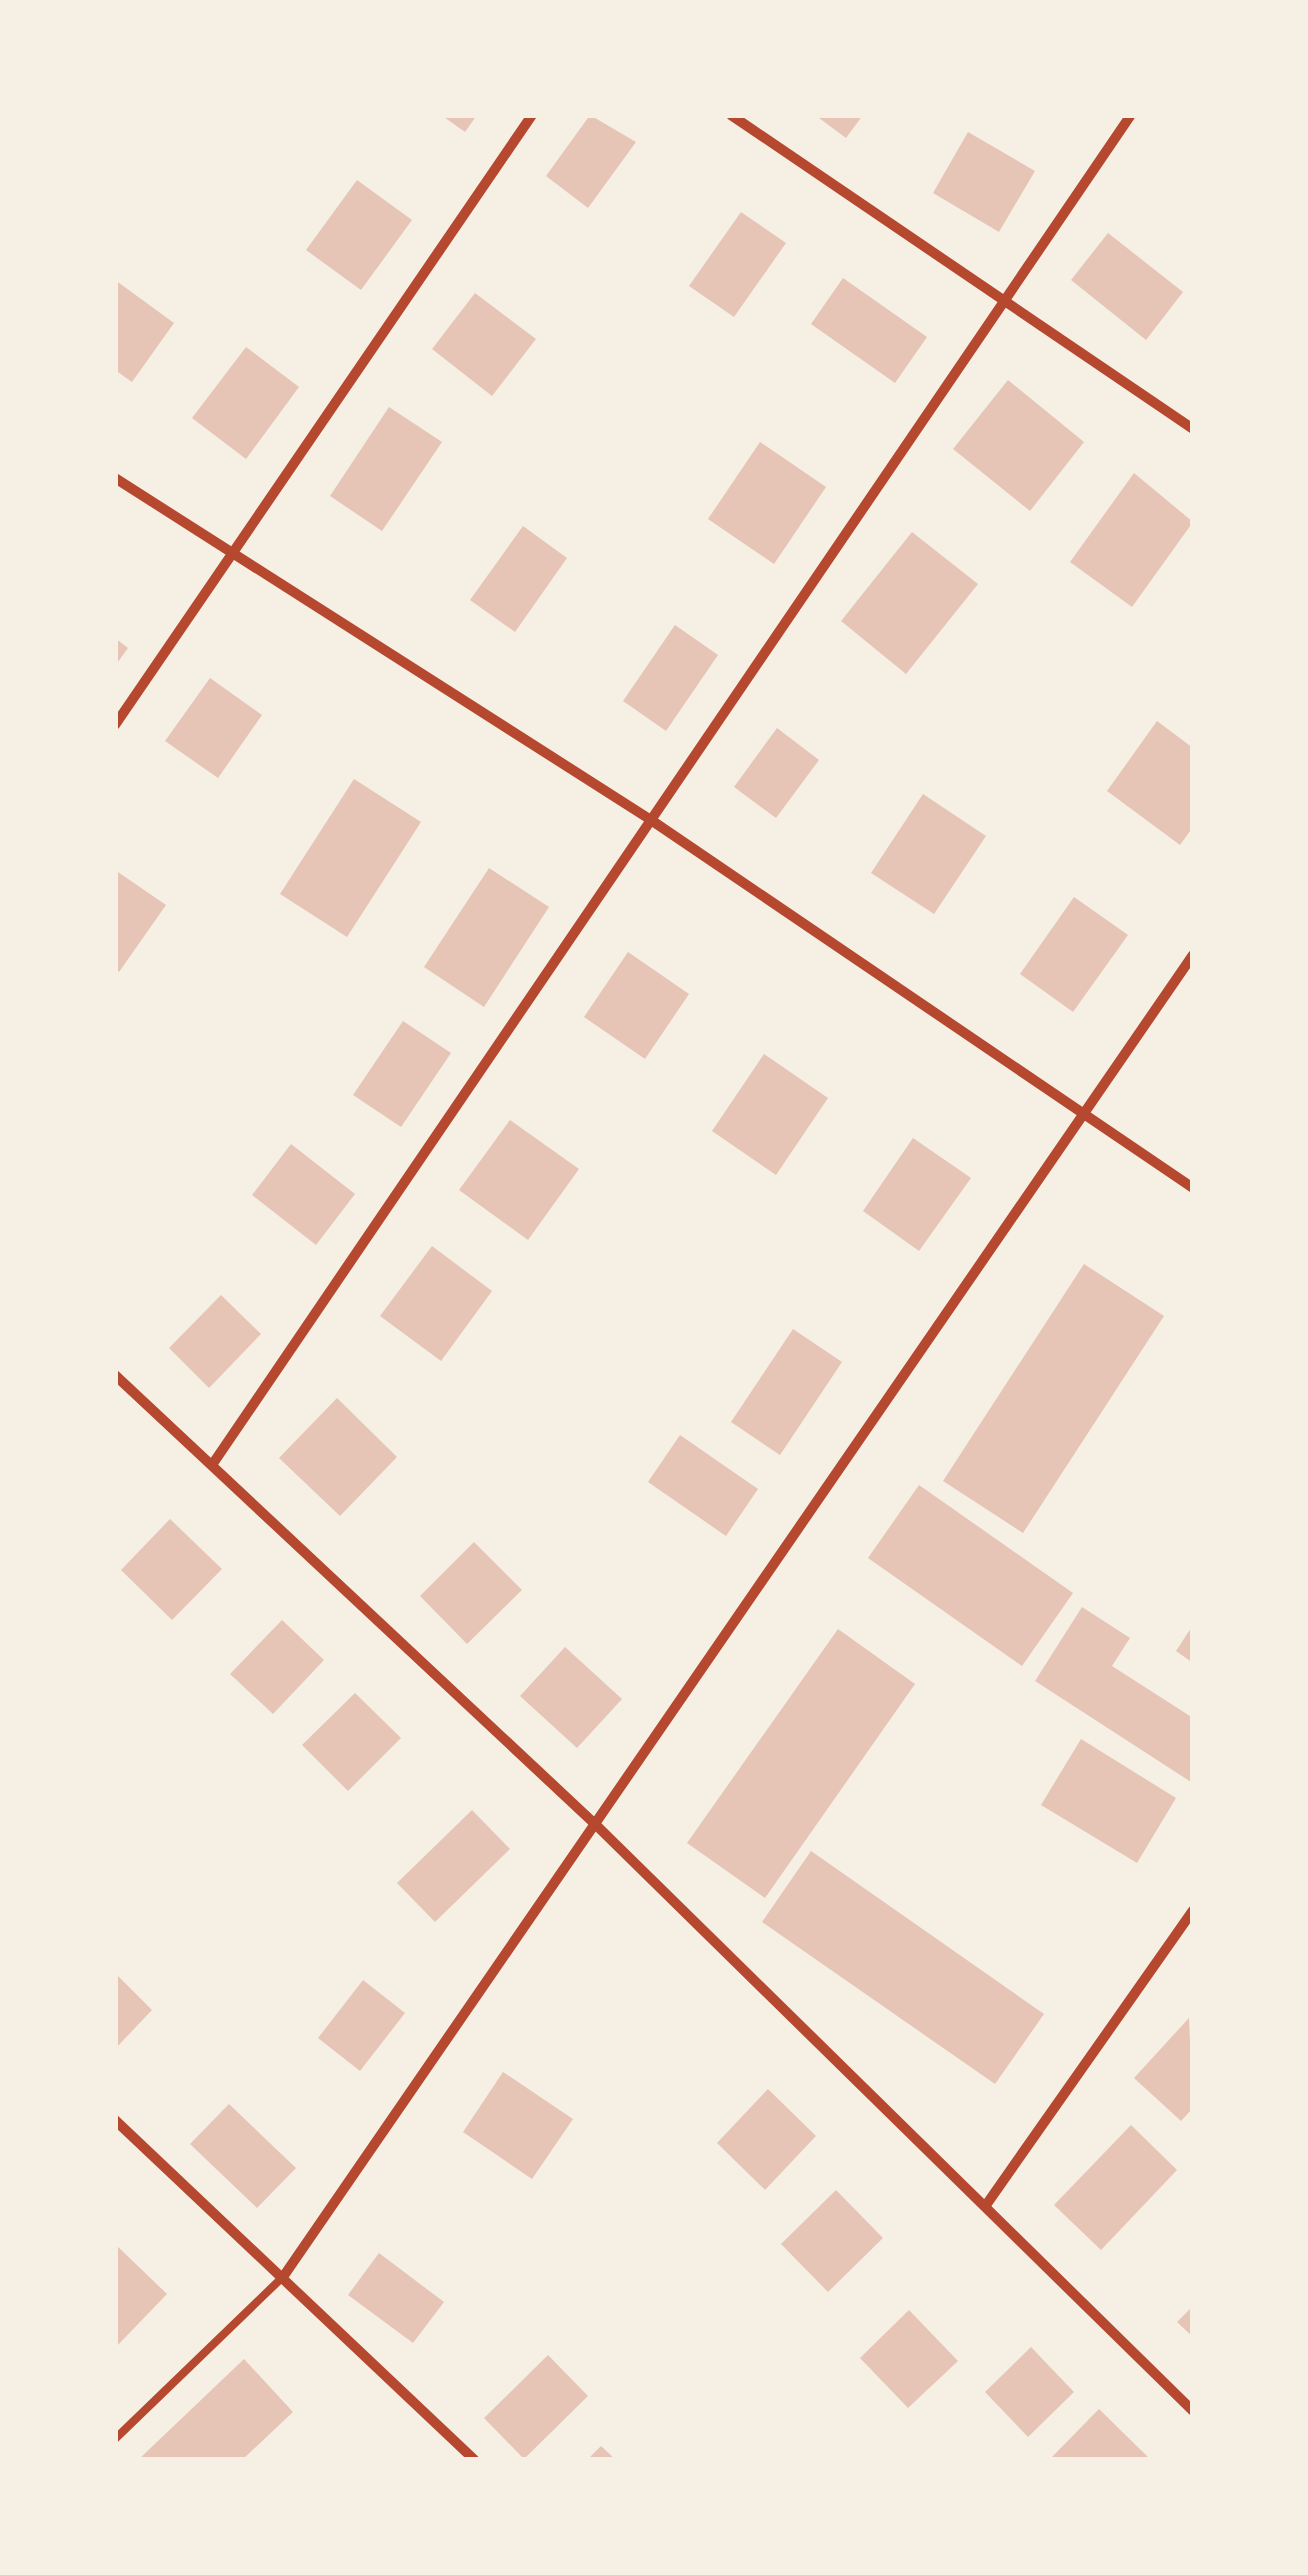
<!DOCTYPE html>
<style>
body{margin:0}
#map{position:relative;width:1308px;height:2575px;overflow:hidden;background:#f6efe4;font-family:Helvetica,sans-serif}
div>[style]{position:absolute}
.building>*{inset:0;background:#e6c5b7}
.service>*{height:8px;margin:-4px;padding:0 4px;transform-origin:4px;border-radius:4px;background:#b5482f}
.minor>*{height:10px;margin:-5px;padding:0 5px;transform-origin:5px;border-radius:5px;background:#b5482f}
span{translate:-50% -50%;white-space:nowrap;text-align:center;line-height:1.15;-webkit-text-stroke:10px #f6efe4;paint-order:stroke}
.frame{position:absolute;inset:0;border:118px solid #f6efe4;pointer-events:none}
</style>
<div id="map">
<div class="building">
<div style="clip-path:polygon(441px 115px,477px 115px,465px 132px)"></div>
<div style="clip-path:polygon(590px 115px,636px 142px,588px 208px,546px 176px)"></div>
<div style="clip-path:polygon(815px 115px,863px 115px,846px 138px)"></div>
<div style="clip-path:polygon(968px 132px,1035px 171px,999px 232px,933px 193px)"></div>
<div style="clip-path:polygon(357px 180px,412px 220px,361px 290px,306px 250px)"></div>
<div style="clip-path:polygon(741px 212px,786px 243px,734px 317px,689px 286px)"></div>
<div style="clip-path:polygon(1108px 233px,1183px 292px,1146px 340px,1071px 280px)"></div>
<div style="clip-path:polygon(843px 278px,927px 337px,895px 383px,811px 324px)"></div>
<div style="clip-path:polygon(115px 280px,174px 323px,132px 382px,115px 370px)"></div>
<div style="clip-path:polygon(475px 293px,536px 339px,492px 396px,432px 349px)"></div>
<div style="clip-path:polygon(246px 347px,299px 387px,246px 459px,192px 418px)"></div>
<div style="clip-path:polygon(1008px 380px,1084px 442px,1030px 511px,953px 449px)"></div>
<div style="clip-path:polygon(389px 407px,442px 442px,382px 531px,330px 496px)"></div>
<div style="clip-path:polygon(760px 442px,826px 487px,774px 564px,708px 519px)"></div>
<div style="clip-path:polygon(1134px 473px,1193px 522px,1132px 607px,1070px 562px)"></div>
<div style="clip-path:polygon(523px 526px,567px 558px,515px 632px,470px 600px)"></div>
<div style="clip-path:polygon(912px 532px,978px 584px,906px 674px,841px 621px)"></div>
<div style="clip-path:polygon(675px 625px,718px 655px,666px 731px,623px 701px)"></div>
<div style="clip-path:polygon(115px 638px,128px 648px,115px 666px)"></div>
<div style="clip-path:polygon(210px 678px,262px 715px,218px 778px,165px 741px)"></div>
<div style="clip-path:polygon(1157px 721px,1193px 748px,1193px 827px,1180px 845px,1107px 791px)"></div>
<div style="clip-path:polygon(777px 728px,819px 760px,776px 818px,734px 787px)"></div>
<div style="clip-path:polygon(354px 779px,421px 822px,347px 937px,280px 894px)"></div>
<div style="clip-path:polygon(923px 794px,986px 836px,934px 914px,871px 873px)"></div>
<div style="clip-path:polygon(489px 868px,549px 907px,484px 1007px,424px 967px)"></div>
<div style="clip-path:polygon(115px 870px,166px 905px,119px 972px,115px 969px)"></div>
<div style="clip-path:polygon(1074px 897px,1128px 935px,1073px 1012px,1020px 974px)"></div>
<div style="clip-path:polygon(628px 952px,689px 994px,645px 1059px,584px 1017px)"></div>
<div style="clip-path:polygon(403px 1021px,451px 1053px,401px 1127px,353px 1095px)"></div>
<div style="clip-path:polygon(764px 1054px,828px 1098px,776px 1175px,712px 1131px)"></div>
<div style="clip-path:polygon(510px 1120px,579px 1169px,528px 1240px,459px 1190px)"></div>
<div style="clip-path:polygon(913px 1138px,971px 1178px,919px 1251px,863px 1211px)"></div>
<div style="clip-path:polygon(291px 1144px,355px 1194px,316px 1245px,252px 1195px)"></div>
<div style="clip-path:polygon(432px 1246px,492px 1291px,441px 1361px,380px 1316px)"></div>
<div style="clip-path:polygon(1084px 1264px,1164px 1316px,1023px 1533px,943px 1481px)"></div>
<div style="clip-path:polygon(221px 1295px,261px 1334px,209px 1388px,169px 1348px)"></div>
<div style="clip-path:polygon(793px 1329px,842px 1362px,780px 1455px,731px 1422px)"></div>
<div style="clip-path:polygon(337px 1398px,397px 1457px,340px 1516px,279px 1458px)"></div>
<div style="clip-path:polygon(680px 1435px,758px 1489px,726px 1536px,648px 1482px)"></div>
<div style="clip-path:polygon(919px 1485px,1073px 1593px,1022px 1666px,868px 1558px)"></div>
<div style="clip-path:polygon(170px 1519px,222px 1569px,172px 1620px,121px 1570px)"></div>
<div style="clip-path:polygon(474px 1542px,522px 1590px,467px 1644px,420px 1596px)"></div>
<div style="clip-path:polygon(1082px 1607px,1130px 1638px,1112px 1666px,1193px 1718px,1191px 1782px,1035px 1681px)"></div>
<div style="clip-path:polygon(282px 1620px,324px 1660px,273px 1714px,230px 1674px)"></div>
<div style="clip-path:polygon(1193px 1625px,1193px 1663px,1176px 1651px)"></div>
<div style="clip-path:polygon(838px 1629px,915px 1684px,765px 1898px,687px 1843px)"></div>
<div style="clip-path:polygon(565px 1647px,622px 1699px,577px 1748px,520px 1696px)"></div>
<div style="clip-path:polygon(355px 1693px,401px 1738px,348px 1791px,302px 1745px)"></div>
<div style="clip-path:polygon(1081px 1739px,1176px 1798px,1137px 1863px,1041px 1805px)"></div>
<div style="clip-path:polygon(472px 1810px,510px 1849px,435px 1922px,397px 1883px)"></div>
<div style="clip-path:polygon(811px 1851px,1044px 2014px,995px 2084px,762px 1922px)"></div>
<div style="clip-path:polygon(115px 1973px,152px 2010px,115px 2049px)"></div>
<div style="clip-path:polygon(363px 1980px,405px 2013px,360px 2071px,318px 2038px)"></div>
<div style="clip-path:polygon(1189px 2018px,1193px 2108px,1181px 2121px,1134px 2078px)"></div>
<div style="clip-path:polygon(503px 2072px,573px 2119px,532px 2179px,463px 2132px)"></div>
<div style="clip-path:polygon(768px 2089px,816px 2136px,765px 2190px,717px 2143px)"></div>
<div style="clip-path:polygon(229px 2104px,296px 2168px,257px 2208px,190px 2144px)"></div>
<div style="clip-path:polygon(1131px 2125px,1177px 2170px,1101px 2250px,1054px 2205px)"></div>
<div style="clip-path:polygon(836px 2190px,883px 2238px,828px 2292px,781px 2244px)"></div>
<div style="clip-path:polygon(115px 2244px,167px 2294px,115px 2348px)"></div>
<div style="clip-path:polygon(379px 2253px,444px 2302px,413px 2343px,348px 2295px)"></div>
<div style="clip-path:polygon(1193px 2306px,1193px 2337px,1177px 2322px)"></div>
<div style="clip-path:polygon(909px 2310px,958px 2361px,908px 2408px,860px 2358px)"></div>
<div style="clip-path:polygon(1031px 2347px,1074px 2392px,1028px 2437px,985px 2392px)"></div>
<div style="clip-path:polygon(548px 2355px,588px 2396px,524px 2459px,484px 2418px)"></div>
<div style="clip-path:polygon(244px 2359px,293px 2412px,242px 2460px,138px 2460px)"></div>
<div style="clip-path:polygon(1099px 2409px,1151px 2460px,1049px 2460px)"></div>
<div style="clip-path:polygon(601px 2446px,616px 2460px,587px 2460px)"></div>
</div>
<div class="service">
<div style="left:115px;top:2439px;width:233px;rotate:-44deg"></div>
</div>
<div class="minor">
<div style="left:731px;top:115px;width:559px;rotate:34.2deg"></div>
<div style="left:115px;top:478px;width:636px;rotate:32.54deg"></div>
<div style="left:651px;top:820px;width:655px;rotate:34.18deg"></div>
<div style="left:115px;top:725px;width:739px;rotate:-55.64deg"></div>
<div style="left:115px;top:1375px;width:657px;rotate:43.09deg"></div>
<div style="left:595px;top:1824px;width:838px;rotate:44.47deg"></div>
<div style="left:212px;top:1465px;width:1633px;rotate:-55.76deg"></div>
<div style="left:115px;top:2120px;width:494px;rotate:43.4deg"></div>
<div style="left:986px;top:2205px;width:360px;rotate:-54.9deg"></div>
<div style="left:283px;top:2277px;width:1605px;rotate:-55.46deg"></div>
</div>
<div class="frame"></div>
</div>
